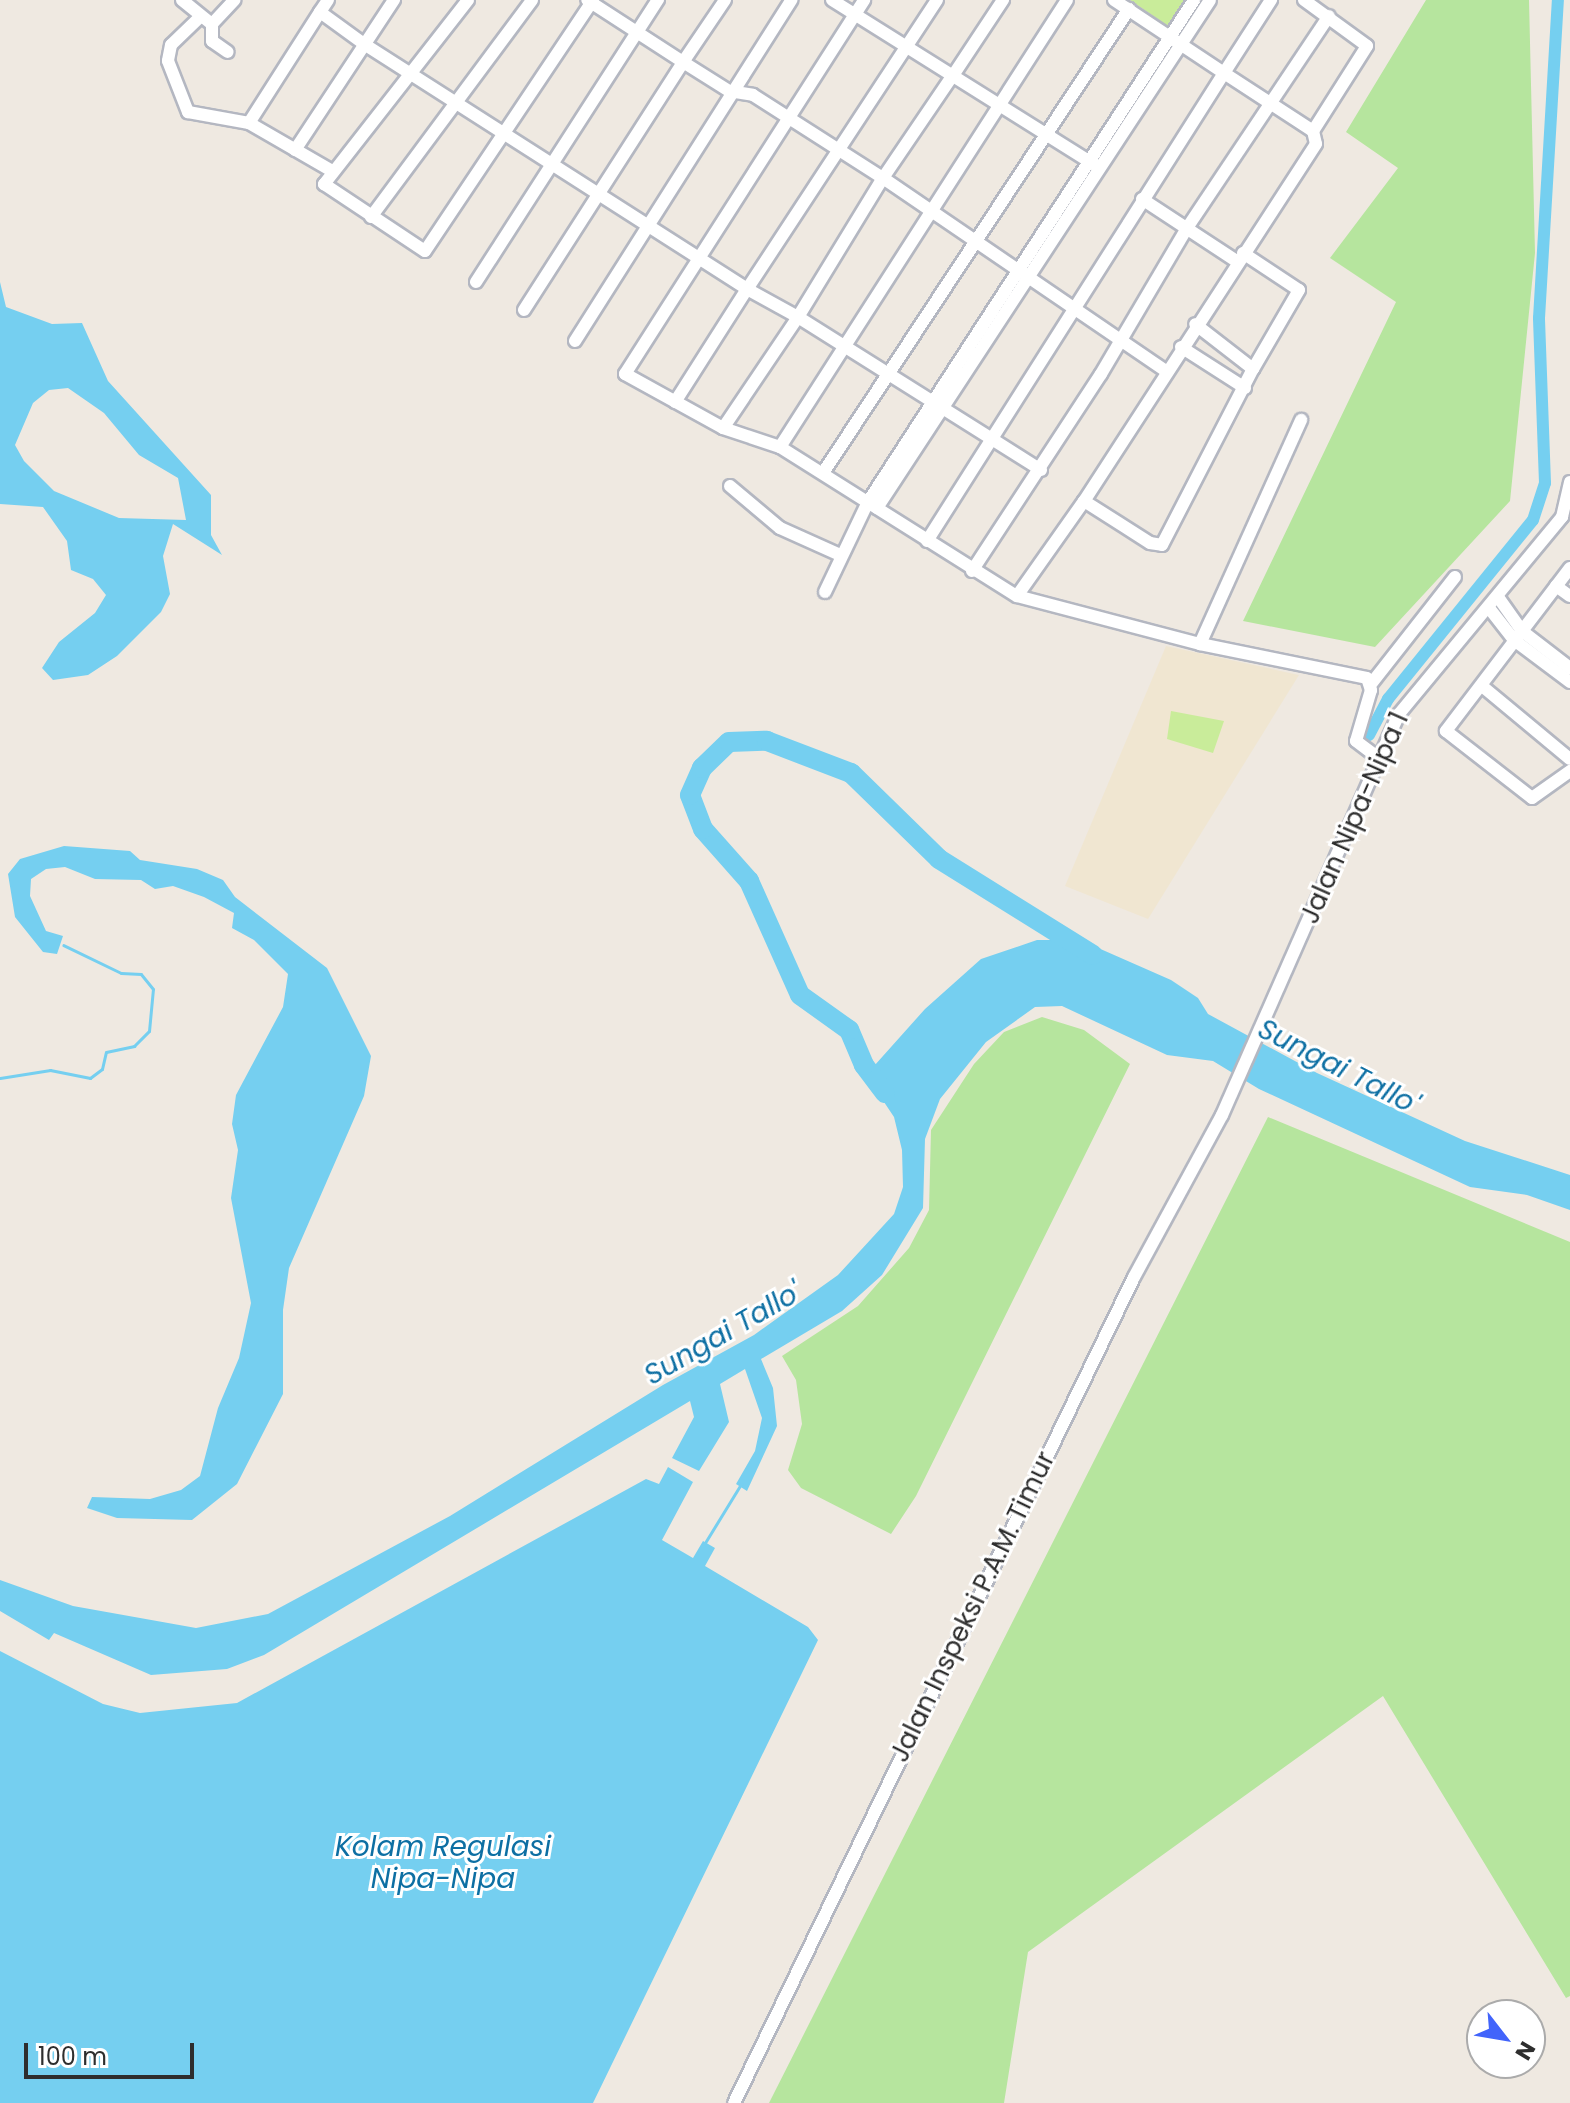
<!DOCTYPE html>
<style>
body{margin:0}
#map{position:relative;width:1570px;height:2103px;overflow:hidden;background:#efe9e1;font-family:Poppins,sans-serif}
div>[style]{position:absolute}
.education>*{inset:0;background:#f0e6d1}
.green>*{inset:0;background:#b6e59e}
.pitch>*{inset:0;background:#c9ec9a}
.water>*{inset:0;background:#75cff0}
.stream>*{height:3px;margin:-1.5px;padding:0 1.5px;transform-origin:1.5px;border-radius:1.5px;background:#75cff0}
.canal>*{height:12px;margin:-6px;padding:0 6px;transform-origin:6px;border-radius:6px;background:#75cff0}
.river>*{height:20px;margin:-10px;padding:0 10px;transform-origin:10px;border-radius:10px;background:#75cff0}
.roads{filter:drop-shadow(2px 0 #b4b7c1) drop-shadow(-2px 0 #b4b7c1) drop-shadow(0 2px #b4b7c1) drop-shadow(0 -2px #b4b7c1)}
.minor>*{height:12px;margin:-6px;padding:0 6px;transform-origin:6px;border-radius:6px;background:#fff}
span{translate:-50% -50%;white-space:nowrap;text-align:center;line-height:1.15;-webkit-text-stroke:6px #fff;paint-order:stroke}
.street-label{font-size:26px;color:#2e2e2e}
.water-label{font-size:28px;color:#0d6fa3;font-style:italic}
.north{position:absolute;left:1466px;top:1999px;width:80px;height:80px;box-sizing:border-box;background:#fff;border:2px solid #ababab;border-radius:50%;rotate:121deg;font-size:22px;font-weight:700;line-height:32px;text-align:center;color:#2e2e2e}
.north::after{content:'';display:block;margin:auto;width:28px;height:36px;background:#4264fb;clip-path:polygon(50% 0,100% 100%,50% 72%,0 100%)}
.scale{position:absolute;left:24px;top:2043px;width:170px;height:36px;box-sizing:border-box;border:4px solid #2e2e2e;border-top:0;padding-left:10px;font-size:24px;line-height:28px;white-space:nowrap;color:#2e2e2e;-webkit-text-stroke:6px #fff;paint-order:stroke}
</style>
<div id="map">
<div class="education">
<div style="clip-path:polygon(1166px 646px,1299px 675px,1148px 919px,1065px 886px)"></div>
</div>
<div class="green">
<div style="clip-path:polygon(1426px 0,1529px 0,1535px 253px,1510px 501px,1375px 647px,1243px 621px,1396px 302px,1330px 258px,1398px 168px,1346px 132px)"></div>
<div style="clip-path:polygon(1042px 1017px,1084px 1030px,1130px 1064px,916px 1496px,891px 1534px,801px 1488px,788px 1470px,802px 1424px,796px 1380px,782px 1356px,858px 1306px,909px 1248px,929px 1210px,931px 1130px,974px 1064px,1004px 1032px)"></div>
<div style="clip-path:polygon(1268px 1117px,1570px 1242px,1570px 1996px,1566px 1998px,1383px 1696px,1028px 1952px,1004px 2103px,769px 2103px)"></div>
</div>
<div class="pitch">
<div style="clip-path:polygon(1130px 0,1190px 0,1172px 29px)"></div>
<div style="clip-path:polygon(1171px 711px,1224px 721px,1213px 753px,1167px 739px)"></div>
</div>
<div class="water">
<div style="clip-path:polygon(evenodd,0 282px,6px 307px,52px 324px,82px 323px,108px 381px,211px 495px,211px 535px,222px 555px,173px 524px,163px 556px,170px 594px,161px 612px,117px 656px,88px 675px,53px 680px,42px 668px,59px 642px,95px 613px,106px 595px,93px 579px,71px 570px,67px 541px,43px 507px,0 504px,0 282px,68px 388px,104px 413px,139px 455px,178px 478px,186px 520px,119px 518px,54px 491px,24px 461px,15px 445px,33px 403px,49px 390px,68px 388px)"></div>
<div style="clip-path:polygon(64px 846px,130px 851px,140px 860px,197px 869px,223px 880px,235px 897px,327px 968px,371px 1056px,364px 1096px,289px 1268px,283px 1310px,283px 1394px,237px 1484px,192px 1520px,117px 1518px,87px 1508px,92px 1497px,150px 1499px,181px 1490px,200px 1476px,218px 1408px,239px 1358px,251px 1303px,231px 1198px,238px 1150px,232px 1124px,236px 1095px,283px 1007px,288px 974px,254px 940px,232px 928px,234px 913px,204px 897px,173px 886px,155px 889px,141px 880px,95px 879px,65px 867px,46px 869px,31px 879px,30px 896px,46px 931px,63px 936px,57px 954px,43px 952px,15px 917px,8px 874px,20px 859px)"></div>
<div style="clip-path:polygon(1037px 940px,1080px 940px,1171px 980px,1198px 998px,1208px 1014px,1317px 1073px,1465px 1141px,1570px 1175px,1570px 1210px,1527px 1195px,1470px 1187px,1259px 1089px,1213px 1061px,1167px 1055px,1062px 1006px,1035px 1007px,986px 1042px,940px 1099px,925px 1139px,923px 1208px,882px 1275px,842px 1311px,761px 1359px,773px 1388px,777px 1426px,747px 1491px,736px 1484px,755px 1451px,762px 1418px,745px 1369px,720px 1384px,729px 1422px,699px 1471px,672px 1458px,694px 1417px,690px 1401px,264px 1655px,227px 1669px,151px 1675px,54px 1633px,49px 1640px,0 1611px,0 1580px,73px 1606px,196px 1628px,268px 1614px,450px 1516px,663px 1385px,754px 1335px,838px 1275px,894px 1214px,903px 1187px,902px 1150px,894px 1117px,866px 1075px,925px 1009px,981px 959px)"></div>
<div style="clip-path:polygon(668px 1467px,693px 1482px,662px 1540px,693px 1558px,703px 1541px,715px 1548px,705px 1566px,808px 1627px,818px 1640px,593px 2103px,0 2103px,0 1651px,103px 1704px,140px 1713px,237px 1703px,646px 1479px,659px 1484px)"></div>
</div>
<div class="stream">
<div style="left:0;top:1078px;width:51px;rotate:-9.1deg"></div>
<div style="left:50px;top:1070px;width:41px;rotate:11.3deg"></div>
<div style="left:90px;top:1078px;width:15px;rotate:-37deg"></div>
<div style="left:102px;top:1069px;width:17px;rotate:-77deg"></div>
<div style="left:106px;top:1052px;width:29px;rotate:-12deg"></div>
<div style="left:134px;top:1046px;width:21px;rotate:-45deg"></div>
<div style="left:149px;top:1031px;width:42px;rotate:-84.6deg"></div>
<div style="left:153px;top:989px;width:19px;rotate:-129deg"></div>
<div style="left:141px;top:974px;width:20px;rotate:-177deg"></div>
<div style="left:121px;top:973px;width:64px;rotate:-154.2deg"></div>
<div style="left:703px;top:1546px;width:73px;rotate:-58.5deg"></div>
</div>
<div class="canal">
<div style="left:1369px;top:735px;width:41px;rotate:-62.2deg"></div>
<div style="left:1388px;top:699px;width:230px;rotate:-51deg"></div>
<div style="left:1533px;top:520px;width:39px;rotate:-72deg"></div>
<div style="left:1545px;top:483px;width:165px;rotate:-92.1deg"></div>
<div style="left:1539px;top:318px;width:319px;rotate:-86.6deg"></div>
</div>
<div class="river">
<div style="left:885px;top:1093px;width:35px;rotate:-127deg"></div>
<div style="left:864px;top:1065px;width:38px;rotate:-113deg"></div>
<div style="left:849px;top:1030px;width:60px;rotate:-144.5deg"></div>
<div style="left:800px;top:995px;width:125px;rotate:-114.1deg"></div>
<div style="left:749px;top:881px;width:69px;rotate:-131.5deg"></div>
<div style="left:703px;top:829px;width:36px;rotate:-111deg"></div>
<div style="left:690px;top:795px;width:30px;rotate:-66deg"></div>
<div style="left:702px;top:768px;width:37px;rotate:-44deg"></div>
<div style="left:729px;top:742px;width:38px;rotate:-2deg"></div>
<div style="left:767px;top:741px;width:90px;rotate:20.9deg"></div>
<div style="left:851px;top:773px;width:123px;rotate:44.3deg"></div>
<div style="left:939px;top:859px;width:181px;rotate:31.9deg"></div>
</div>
<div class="roads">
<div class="minor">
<div style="left:182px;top:0;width:38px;rotate:39deg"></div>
<div style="left:212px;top:24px;width:33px;rotate:-47deg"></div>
<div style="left:328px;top:0;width:14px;rotate:124deg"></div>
<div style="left:320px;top:12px;width:54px;rotate:36deg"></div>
<div style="left:364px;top:44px;width:455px;rotate:32.6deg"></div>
<div style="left:747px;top:289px;width:134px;rotate:122.5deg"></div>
<div style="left:468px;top:0;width:234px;rotate:128deg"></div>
<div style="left:324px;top:184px;width:121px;rotate:33.6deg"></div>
<div style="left:425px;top:251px;width:302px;rotate:-56.2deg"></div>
<div style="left:725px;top:0;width:75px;rotate:124.1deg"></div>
<div style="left:683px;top:62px;width:54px;rotate:32.2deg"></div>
<div style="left:729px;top:91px;width:24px;rotate:9deg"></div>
<div style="left:753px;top:95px;width:154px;rotate:32.6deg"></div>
<div style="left:883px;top:178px;width:121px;rotate:-55.8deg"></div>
<div style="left:832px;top:0;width:313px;rotate:32.1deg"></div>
<div style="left:937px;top:0;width:346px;rotate:123.3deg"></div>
<div style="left:747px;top:289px;width:58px;rotate:28.8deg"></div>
<div style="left:798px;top:317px;width:163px;rotate:-58.6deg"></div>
<div style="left:883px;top:178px;width:340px;rotate:34.3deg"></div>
<div style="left:1114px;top:0;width:132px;rotate:33.6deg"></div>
<div style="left:1224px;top:73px;width:87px;rotate:-57.2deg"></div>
<div style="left:1304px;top:0;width:78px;rotate:36.1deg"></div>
<div style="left:1367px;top:46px;width:101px;rotate:122.4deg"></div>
<div style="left:200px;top:17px;width:40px;rotate:136deg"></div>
<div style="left:171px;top:45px;width:16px;rotate:101deg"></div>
<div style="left:168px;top:61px;width:55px;rotate:68.6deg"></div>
<div style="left:188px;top:112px;width:62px;rotate:10.2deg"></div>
<div style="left:249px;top:123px;width:96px;rotate:30deg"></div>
<div style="left:212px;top:24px;width:17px;rotate:90deg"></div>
<div style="left:212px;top:41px;width:19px;rotate:35deg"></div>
<div style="left:954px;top:74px;width:89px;rotate:-56.5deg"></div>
<div style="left:249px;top:123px;width:132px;rotate:-57.4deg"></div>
<div style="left:295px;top:150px;width:180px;rotate:-56.6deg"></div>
<div style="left:1142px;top:199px;width:115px;rotate:33.3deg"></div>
<div style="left:371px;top:217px;width:270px;rotate:-53.4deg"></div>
<div style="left:1243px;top:253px;width:67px;rotate:33.5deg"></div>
<div style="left:1299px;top:290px;width:91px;rotate:120.2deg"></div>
<div style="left:476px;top:282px;width:336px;rotate:-57.2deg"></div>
<div style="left:524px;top:310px;width:295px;rotate:-57.3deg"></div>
<div style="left:683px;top:62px;width:114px;rotate:-147.1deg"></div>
<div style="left:575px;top:341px;width:404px;rotate:-57.6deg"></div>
<div style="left:1181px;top:347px;width:76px;rotate:32.6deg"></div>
<div style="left:723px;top:428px;width:112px;rotate:-151.1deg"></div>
<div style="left:625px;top:374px;width:444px;rotate:-57.4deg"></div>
<div style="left:780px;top:447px;width:531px;rotate:-57.3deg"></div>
<div style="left:1041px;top:470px;width:287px;rotate:-147.8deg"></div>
<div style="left:798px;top:317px;width:134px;rotate:124deg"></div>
<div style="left:723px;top:428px;width:60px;rotate:18.4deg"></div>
<div style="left:780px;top:447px;width:280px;rotate:32.2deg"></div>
<div style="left:1017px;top:596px;width:189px;rotate:14.7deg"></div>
<div style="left:1200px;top:644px;width:170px;rotate:11.5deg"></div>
<div style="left:1367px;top:678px;width:13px;rotate:72deg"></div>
<div style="left:1371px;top:690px;width:53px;rotate:106.4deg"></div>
<div style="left:1356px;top:741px;width:26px;rotate:37deg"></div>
<div style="left:823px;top:473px;width:556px;rotate:-56.6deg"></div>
<div style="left:730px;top:486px;width:65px;rotate:40deg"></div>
<div style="left:780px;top:528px;width:66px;rotate:24.2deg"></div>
<div style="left:1084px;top:501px;width:78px;rotate:32.5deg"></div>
<div style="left:1150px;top:543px;width:12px;rotate:9deg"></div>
<div style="left:1162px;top:545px;width:198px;rotate:-62.7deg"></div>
<div style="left:1253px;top:369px;width:73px;rotate:-142.2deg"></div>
<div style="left:877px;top:508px;width:607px;rotate:-56.75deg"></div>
<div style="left:927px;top:541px;width:554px;rotate:-57.6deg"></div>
<div style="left:1224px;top:73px;width:106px;rotate:33.1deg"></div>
<div style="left:1313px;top:131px;width:13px;rotate:77deg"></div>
<div style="left:1316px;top:144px;width:426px;rotate:123deg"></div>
<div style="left:1084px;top:501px;width:116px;rotate:125.2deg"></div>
<div style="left:1570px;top:568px;width:205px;rotate:127.3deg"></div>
<div style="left:1446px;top:731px;width:109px;rotate:37.9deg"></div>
<div style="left:1532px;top:798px;width:47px;rotate:-35.4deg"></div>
<div style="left:972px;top:571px;width:235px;rotate:-56.8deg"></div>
<div style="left:1101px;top:374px;width:169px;rotate:-59.5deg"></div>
<div style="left:1187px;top:228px;width:255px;rotate:-56.2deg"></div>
<div style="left:1556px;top:586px;width:17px;rotate:36deg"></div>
<div style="left:825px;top:592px;width:100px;rotate:-64.5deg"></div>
<div style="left:868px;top:502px;width:599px;rotate:-57deg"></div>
<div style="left:1498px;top:597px;width:42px;rotate:54.8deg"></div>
<div style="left:1522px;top:631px;width:61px;rotate:37.6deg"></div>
<div style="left:1489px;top:608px;width:41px;rotate:52deg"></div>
<div style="left:1514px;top:640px;width:70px;rotate:36.9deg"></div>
<div style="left:1200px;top:644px;width:246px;rotate:-65.7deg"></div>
<div style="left:1371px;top:684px;width:136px;rotate:-51.9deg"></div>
<div style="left:1482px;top:686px;width:114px;rotate:39.7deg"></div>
<div style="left:734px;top:2103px;width:918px;rotate:-64.16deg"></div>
<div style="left:1134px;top:1277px;width:184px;rotate:-61.5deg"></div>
<div style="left:1222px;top:1115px;width:438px;rotate:-66.2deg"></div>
<div style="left:1399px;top:714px;width:256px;rotate:-50.4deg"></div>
<div style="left:1562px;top:517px;width:36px;rotate:-77deg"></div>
</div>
</div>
<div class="street-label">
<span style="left:1355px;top:818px;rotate:-66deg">Jalan Nipa-Nipa 1</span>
<span style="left:973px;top:1607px;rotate:-64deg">Jalan Inspeksi P.A.M. Timur</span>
</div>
<div class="water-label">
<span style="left:1338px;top:1067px;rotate:27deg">Sungai Tallo'</span>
<span style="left:723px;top:1334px;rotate:-30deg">Sungai Tallo'</span>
<span style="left:443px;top:1863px">Kolam Regulasi<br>Nipa-Nipa</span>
</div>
<div class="north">N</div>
<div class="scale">100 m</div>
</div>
